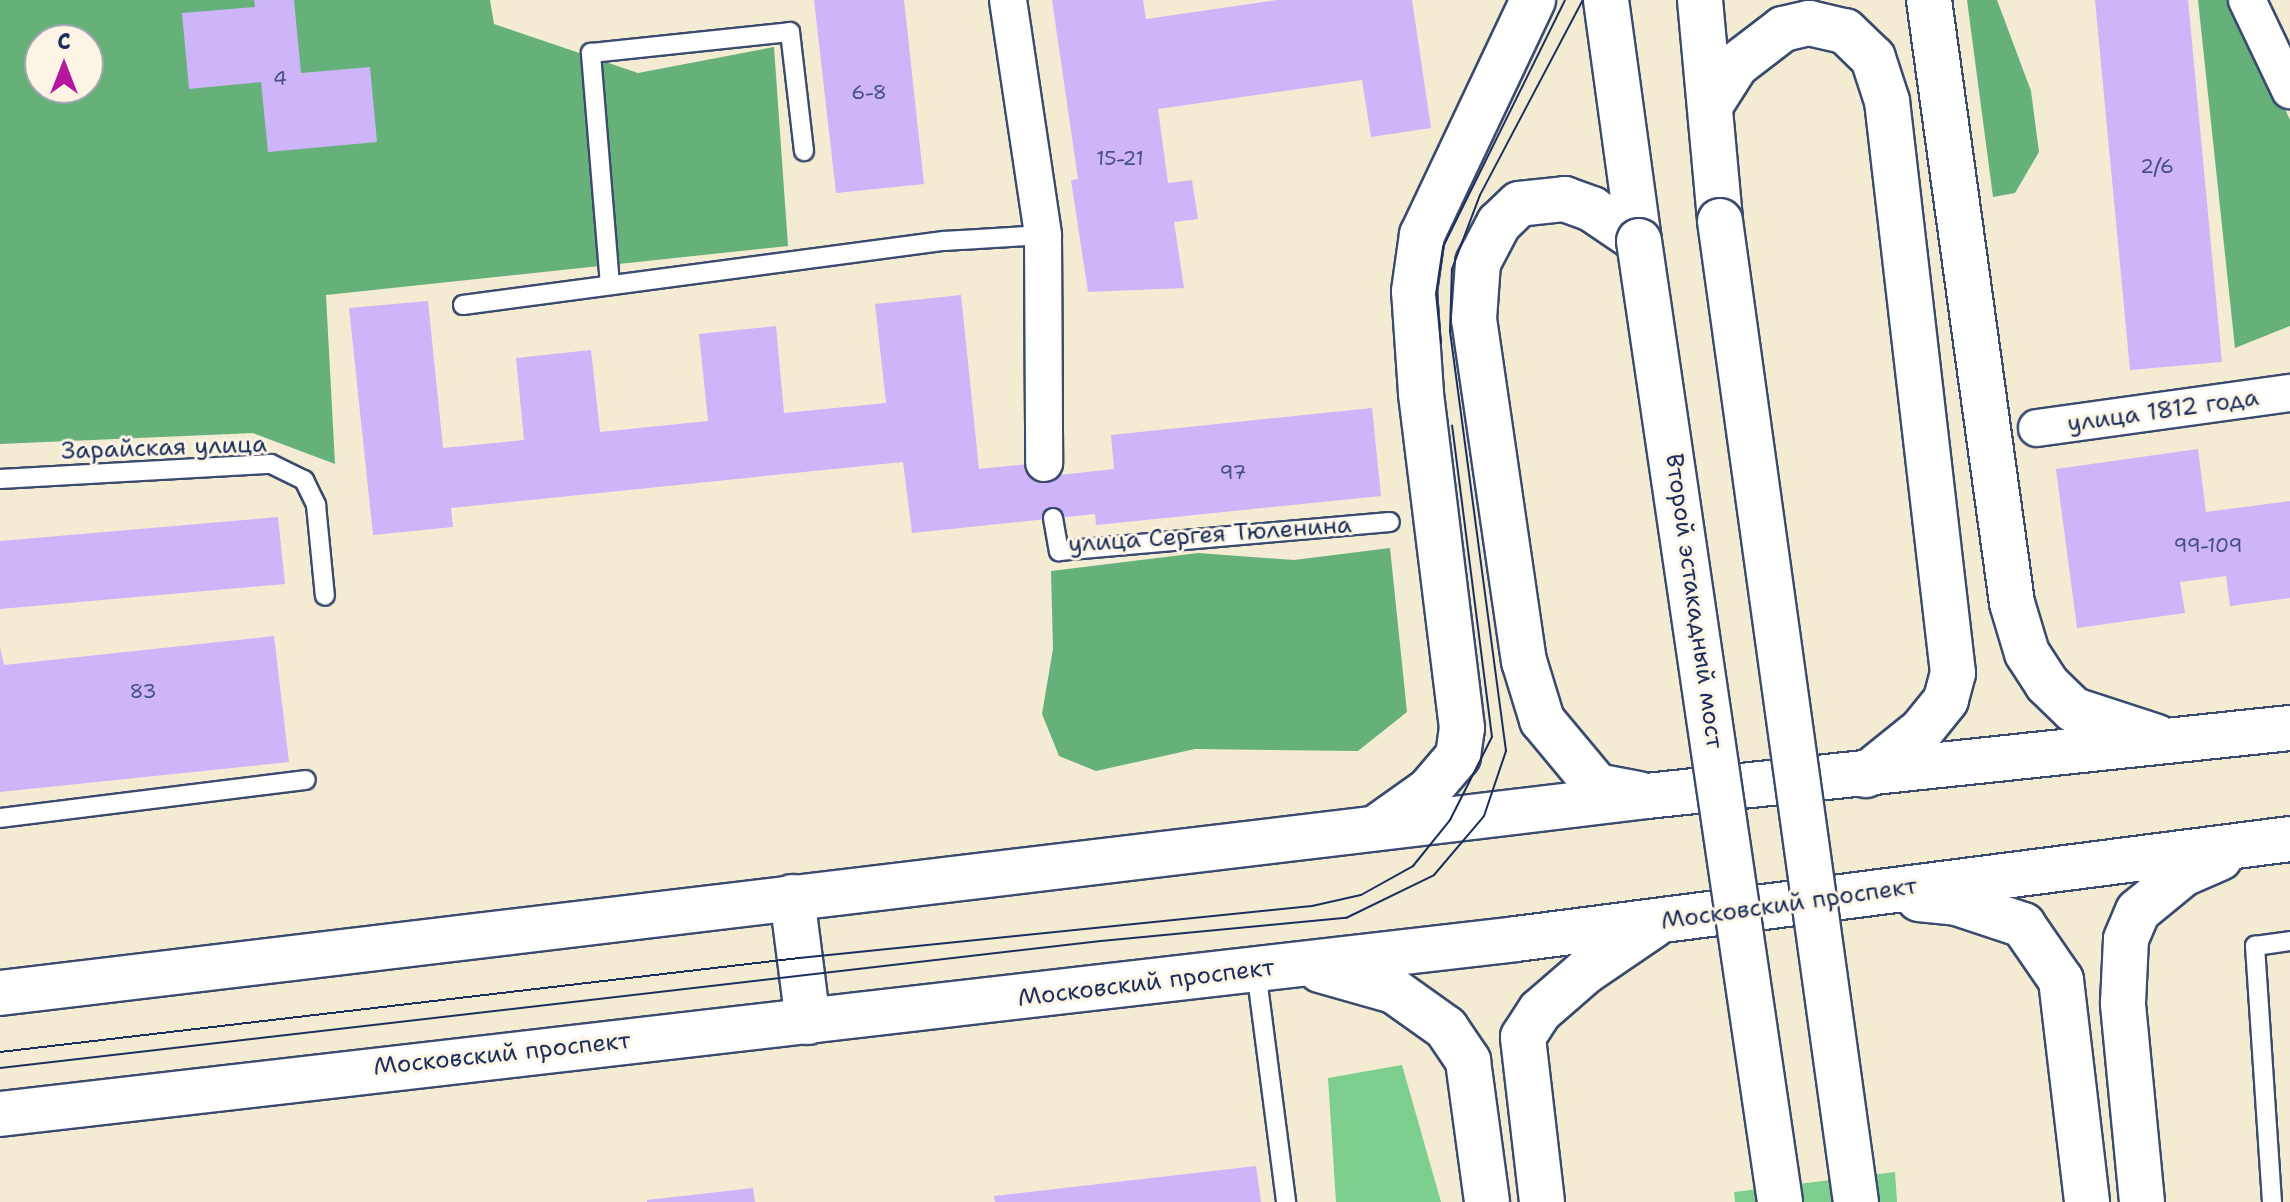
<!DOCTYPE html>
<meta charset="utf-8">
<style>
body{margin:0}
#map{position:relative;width:2290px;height:1202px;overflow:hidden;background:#f3ebd2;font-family:"Shantell Sans",sans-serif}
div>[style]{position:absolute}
.green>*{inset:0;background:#7ece8e}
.forest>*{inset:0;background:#66b179}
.building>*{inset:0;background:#ceb5fa}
.roads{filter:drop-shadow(2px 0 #3b4b6f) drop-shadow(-2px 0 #3b4b6f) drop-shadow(0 2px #3b4b6f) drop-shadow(0 -2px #3b4b6f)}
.lane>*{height:18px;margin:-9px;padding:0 9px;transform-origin:9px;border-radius:9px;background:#fff}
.street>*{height:36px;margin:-18px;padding:0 18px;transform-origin:18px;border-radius:18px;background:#fff}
.primary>*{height:44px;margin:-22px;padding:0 22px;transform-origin:22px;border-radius:22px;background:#fff}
.tram>*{height:2px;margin:-1px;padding:0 1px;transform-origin:1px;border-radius:1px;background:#1b2f5e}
.bridges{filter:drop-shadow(2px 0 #3b4b6f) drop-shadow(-2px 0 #3b4b6f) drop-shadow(0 2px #3b4b6f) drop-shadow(0 -2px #3b4b6f)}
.primary-bridge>*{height:44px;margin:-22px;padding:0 22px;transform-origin:22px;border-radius:22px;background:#fff}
span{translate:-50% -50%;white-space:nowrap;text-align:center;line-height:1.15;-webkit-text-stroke:6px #fcf5e5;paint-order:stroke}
.number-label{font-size:20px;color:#485085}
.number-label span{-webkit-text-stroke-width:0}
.street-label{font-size:24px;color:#1b2f5e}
.north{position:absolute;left:24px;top:24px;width:80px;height:80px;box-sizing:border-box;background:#fcf5e5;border:2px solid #a2a6af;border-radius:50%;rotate:0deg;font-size:22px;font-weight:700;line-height:32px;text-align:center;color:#1b2f5e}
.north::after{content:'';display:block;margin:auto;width:28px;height:36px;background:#b5179e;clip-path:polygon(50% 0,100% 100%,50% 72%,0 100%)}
</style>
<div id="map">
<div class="green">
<div style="clip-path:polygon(1402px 1065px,1441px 1202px,1336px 1202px,1328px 1078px)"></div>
<div style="clip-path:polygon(1895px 1172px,1897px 1202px,1735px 1202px,1734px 1192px)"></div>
</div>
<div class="forest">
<div style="clip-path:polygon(evenodd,0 0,490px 0,494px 24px,638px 73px,774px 47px,788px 246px,326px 295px,335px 464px,253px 433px,0 444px,0 0,40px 40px,88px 40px,88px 88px,40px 88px,40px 40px)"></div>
<div style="clip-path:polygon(1967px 0,1997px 0,2031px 91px,2039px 152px,2015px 193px,1993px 197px)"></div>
<div style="clip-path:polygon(2198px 0,2235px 0,2290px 120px,2290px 326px,2235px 348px)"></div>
<div style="clip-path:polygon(1390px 548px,1407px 712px,1358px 751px,1195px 749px,1096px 771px,1059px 756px,1042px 714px,1053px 649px,1051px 571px,1198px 553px,1294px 560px)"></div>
</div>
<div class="building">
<div style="clip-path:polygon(254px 0,294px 0,301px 73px,370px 67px,377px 142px,268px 152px,261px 82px,189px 89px,182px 13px,255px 7px)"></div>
<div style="clip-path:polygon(814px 0,904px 0,924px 184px,836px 193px)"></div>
<div style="clip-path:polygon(1052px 0,1143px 0,1146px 19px,1277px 0,1412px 0,1431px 128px,1371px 137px,1362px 80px,1158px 109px,1168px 183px,1192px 180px,1198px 219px,1174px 222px,1184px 288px,1088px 292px,1071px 180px,1078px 179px)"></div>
<div style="clip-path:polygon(2095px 0,2188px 0,2222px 362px,2130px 370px)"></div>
<div style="clip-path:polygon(961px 295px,979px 469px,1058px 461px,1059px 475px,1114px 469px,1111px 435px,1372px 408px,1381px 496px,1096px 525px,1095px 514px,912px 533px,903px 462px,451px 508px,453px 527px,373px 535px,349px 308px,428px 301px,443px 448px,524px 440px,516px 358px,591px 350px,600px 432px,708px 421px,699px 334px,776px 326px,784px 413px,886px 403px,875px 304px)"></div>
<div style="clip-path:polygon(2198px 449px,2206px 512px,2290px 501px,2290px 598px,2230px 606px,2226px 576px,2180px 582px,2185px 613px,2077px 628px,2056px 469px)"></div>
<div style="clip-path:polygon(278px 517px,285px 584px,0 609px,0 541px)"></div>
<div style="clip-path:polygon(274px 636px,289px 762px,0 792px,0 647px,4px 665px)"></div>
<div style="clip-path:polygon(1256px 1166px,1261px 1202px,995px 1202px,994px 1196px)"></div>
<div style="clip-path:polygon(753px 1188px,755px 1202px,647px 1202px,647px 1200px)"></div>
</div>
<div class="roads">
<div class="lane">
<div style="left:610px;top:285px;width:233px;rotate:-94.7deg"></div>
<div style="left:591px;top:53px;width:200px;rotate:-6deg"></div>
<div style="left:790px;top:32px;width:120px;rotate:83.3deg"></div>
<div style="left:463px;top:305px;width:485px;rotate:-7.6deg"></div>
<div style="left:944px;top:241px;width:99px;rotate:-3.5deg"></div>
<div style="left:0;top:479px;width:271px;rotate:-3.2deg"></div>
<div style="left:271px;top:464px;width:37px;rotate:26deg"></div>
<div style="left:304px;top:480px;width:28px;rotate:64deg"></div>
<div style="left:316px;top:505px;width:91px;rotate:84.4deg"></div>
<div style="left:1053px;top:518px;width:34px;rotate:80deg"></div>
<div style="left:1059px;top:551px;width:332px;rotate:-5deg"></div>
<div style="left:0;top:818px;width:308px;rotate:-7.1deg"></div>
<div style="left:1256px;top:970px;width:234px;rotate:82.6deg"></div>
<div style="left:2272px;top:1202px;width:257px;rotate:-93.8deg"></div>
<div style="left:2255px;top:946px;width:35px;rotate:-8deg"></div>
</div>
<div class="street">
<div style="left:1008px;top:0;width:238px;rotate:81.5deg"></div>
<div style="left:1043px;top:235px;width:228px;rotate:89.7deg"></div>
<div style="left:2247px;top:0;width:100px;rotate:64.5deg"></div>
<div style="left:2037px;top:428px;width:255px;rotate:-7.9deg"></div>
</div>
<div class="primary">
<div style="left:1606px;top:0;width:243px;rotate:82.2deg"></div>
<div style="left:1700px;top:0;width:222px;rotate:84.8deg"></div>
<div style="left:1929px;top:0;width:609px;rotate:82.16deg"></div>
<div style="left:2012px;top:603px;width:52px;rotate:73.3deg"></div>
<div style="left:2027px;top:653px;width:37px;rotate:57deg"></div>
<div style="left:2047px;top:684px;width:37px;rotate:44deg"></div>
<div style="left:2074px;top:710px;width:87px;rotate:18deg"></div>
<div style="left:1710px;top:106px;width:49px;rotate:-57.6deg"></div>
<div style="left:1736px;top:65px;width:59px;rotate:-37.5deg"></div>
<div style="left:1783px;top:29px;width:27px;rotate:-13deg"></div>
<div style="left:1809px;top:23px;width:37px;rotate:13deg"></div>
<div style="left:1845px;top:31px;width:39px;rotate:44deg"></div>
<div style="left:1873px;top:58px;width:45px;rotate:72deg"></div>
<div style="left:1887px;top:101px;width:576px;rotate:83.42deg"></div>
<div style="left:1953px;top:673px;width:28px;rotate:105deg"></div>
<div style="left:1946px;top:700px;width:38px;rotate:129deg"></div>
<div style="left:1922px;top:730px;width:72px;rotate:141.2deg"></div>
<div style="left:1639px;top:241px;width:57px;rotate:-145.8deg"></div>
<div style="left:1592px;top:209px;width:29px;rotate:-160deg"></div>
<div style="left:1565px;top:199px;width:46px;rotate:173.8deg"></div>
<div style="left:1519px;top:204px;width:28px;rotate:136deg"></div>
<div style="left:1499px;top:223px;width:45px;rotate:117.7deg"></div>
<div style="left:1478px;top:263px;width:56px;rotate:94.1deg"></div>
<div style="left:1474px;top:319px;width:346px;rotate:81.7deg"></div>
<div style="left:1524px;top:661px;width:62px;rotate:73deg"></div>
<div style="left:1542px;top:720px;width:86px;rotate:50.2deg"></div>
<div style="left:1597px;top:786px;width:43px;rotate:10.8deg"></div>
<div style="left:1380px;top:825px;width:60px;rotate:-35.5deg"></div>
<div style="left:1429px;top:790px;width:45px;rotate:-49.5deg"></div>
<div style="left:1458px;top:756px;width:28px;rotate:-82deg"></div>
<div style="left:1462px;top:728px;width:337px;rotate:-97deg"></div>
<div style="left:1421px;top:393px;width:102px;rotate:-93.9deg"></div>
<div style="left:1414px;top:291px;width:57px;rotate:-81.9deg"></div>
<div style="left:1422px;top:235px;width:260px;rotate:-64.7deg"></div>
<div style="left:792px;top:897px;width:126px;rotate:82.7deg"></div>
<div style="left:1919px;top:899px;width:38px;rotate:6deg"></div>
<div style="left:1957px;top:903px;width:70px;rotate:18.4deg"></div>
<div style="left:2023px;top:925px;width:67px;rotate:55.4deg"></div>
<div style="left:2061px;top:980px;width:224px;rotate:83.3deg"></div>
<div style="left:1320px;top:970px;width:77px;rotate:15.8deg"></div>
<div style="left:1394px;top:991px;width:64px;rotate:35.4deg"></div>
<div style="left:1446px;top:1028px;width:40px;rotate:56deg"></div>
<div style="left:1468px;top:1061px;width:142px;rotate:82.3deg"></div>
<div style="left:0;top:993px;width:1659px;rotate:-6.82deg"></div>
<div style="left:1647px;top:796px;width:647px;rotate:-6.04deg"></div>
<div style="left:0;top:1114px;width:1526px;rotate:-6.58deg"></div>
<div style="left:1516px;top:939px;width:780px;rotate:-7.36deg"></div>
<div style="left:1542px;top:1202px;width:166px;rotate:-96.6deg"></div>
<div style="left:1523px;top:1037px;width:31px;rotate:-57deg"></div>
<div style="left:1540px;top:1011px;width:60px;rotate:-40.9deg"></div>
<div style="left:1585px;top:972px;width:83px;rotate:-34.3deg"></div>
<div style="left:2142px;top:1202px;width:200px;rotate:-95.5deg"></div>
<div style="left:2123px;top:1003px;width:64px;rotate:-87.3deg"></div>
<div style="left:2126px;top:939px;width:30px;rotate:-67deg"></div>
<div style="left:2138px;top:911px;width:58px;rotate:-39.4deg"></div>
<div style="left:2183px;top:874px;width:40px;rotate:-23.4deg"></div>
</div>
</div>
<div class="tram">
<div style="left:1441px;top:343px;width:49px;rotate:-95.8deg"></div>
<div style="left:1436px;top:294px;width:48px;rotate:-81.5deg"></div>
<div style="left:1443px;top:247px;width:275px;rotate:-63.7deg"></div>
<div style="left:0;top:1052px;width:805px;rotate:-6.71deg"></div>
<div style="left:799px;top:958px;width:516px;rotate:-5.79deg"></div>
<div style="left:1312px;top:906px;width:50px;rotate:-12.7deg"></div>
<div style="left:1361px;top:895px;width:60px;rotate:-29.1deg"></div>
<div style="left:1413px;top:866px;width:59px;rotate:-51.2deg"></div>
<div style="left:1450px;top:820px;width:93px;rotate:-63.2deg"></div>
<div style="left:1492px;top:737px;width:314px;rotate:-97.3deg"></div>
<div style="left:0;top:1068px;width:1108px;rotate:-6.58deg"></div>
<div style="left:1101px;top:941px;width:246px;rotate:-5.4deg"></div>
<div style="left:1346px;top:918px;width:98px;rotate:-26deg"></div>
<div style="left:1434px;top:875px;width:77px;rotate:-49.7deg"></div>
<div style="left:1484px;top:816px;width:69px;rotate:-71.3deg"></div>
<div style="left:1506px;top:751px;width:424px;rotate:-97.6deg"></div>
<div style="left:1450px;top:331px;width:62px;rotate:-88.2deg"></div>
<div style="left:1452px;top:269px;width:79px;rotate:-69.3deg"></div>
<div style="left:1480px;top:195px;width:221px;rotate:-62.2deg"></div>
</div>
<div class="bridges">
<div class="primary-bridge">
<div style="left:1720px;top:221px;width:990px;rotate:82.11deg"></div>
<div style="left:1639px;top:241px;width:971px;rotate:81.65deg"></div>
</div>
</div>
<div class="number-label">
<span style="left:280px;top:78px">4</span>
<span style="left:869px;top:92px">6-8</span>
<span style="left:1120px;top:158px">15-21</span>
<span style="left:2157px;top:166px">2/6</span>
<span style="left:1233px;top:472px">97</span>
<span style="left:2208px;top:545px">99-109</span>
<span style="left:143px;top:691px">83</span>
</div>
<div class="street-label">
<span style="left:2163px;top:411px;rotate:-8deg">улица 1812 года</span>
<span style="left:164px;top:448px;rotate:-2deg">Зарайская улица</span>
<span style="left:1210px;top:535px;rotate:-4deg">улица Сергея Тюленина</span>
<span style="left:1694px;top:601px;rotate:82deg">Второй эстакадный мост</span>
<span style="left:1789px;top:904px;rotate:-8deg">Московский проспект</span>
<span style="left:1146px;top:983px;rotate:-7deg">Московский проспект</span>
<span style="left:502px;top:1054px;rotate:-6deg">Московский проспект</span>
</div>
<div class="north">С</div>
</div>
